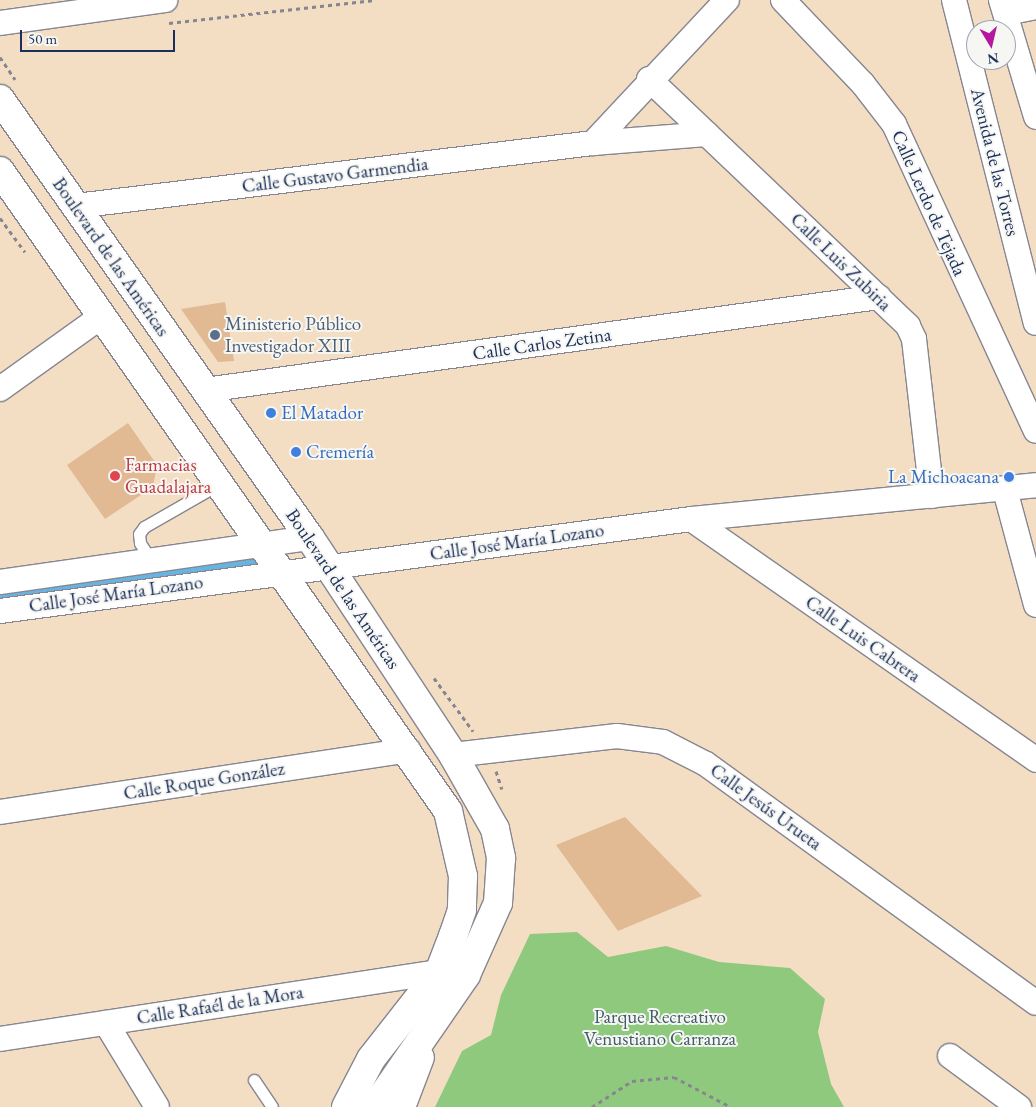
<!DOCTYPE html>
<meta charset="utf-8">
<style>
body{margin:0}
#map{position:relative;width:1036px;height:1107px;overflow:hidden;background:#f3dec3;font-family:"EB Garamond",serif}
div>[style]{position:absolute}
.green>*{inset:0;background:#8ec97e}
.canal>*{height:21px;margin:-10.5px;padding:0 10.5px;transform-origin:10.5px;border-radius:10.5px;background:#67b4e1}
.building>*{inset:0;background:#e1ba94}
.path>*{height:3px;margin-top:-1.5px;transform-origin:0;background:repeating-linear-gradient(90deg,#878690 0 4px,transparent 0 8px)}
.roads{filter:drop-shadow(1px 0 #878690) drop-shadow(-1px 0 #878690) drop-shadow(0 1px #878690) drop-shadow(0 -1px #878690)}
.service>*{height:11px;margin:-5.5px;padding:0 5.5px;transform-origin:5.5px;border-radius:5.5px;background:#fff}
.minor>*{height:24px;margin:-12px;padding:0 12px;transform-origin:12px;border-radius:12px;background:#fff}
.secondary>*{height:28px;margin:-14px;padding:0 14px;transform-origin:14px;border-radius:14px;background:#fff}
.dots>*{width:14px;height:14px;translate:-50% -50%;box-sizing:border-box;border:2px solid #f6f6f2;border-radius:50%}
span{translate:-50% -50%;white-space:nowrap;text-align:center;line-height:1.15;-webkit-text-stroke:4px #f6f6f2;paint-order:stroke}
.street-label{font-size:19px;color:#1b2f5e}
.service-label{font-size:19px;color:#4e5e75}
.left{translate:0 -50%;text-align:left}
.shop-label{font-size:19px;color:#366cbe}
.right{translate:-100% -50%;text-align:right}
.health-label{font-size:19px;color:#be3a42}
.park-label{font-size:19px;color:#3e5d68}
.north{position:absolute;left:966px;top:20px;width:50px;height:50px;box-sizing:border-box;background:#f6f6f2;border:1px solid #9ea6b7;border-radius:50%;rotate:171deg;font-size:14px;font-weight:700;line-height:20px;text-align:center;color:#1b2f5e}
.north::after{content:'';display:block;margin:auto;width:18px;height:22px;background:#b5179e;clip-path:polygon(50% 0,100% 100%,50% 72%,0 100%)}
.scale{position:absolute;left:20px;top:30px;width:155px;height:22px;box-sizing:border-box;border:2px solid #1b2f5e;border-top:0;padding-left:6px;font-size:15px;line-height:18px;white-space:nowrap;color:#1b2f5e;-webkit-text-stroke:4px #f6f6f2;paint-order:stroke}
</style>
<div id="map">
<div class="green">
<div style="clip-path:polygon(577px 932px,608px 957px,666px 946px,719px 962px,790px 968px,825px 999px,818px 1032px,831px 1084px,844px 1107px,435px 1107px,462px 1051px,491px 1035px,501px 995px,530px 934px)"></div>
</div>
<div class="canal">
<div style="left:0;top:597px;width:251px;rotate:-8.5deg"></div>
</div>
<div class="building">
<div style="clip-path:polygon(225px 302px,234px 361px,218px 362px,181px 309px)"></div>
<div style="clip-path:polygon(128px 423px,157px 465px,153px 487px,105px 519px,67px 465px)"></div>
<div style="clip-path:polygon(625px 817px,702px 896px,618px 931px,556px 845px)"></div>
</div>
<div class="path">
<div style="left:169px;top:23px;width:205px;rotate:-6.4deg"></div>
<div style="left:0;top:57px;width:27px;rotate:56deg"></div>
<div style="left:0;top:218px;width:42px;rotate:53.7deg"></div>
<div style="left:434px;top:678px;width:66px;rotate:53.7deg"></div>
<div style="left:496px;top:771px;width:19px;rotate:72deg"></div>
<div style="left:592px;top:1107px;width:48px;rotate:-33deg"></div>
<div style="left:632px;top:1081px;width:42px;rotate:-5.4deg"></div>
<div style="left:674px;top:1077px;width:64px;rotate:27.8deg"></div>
</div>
<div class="roads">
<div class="service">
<div style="left:151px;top:560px;width:20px;rotate:-123deg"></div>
<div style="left:140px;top:543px;width:9px;rotate:-96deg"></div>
<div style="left:139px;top:534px;width:9px;rotate:-54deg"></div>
<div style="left:144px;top:527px;width:86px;rotate:-29.8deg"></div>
<div style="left:254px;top:1080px;width:32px;rotate:56deg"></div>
</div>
<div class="minor">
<div style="left:783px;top:0;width:116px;rotate:46.4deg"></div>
<div style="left:863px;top:84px;width:51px;rotate:52.2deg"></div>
<div style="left:894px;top:124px;width:338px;rotate:65.2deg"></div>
<div style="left:954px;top:0;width:333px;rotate:75.8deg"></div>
<div style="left:1001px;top:0;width:122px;rotate:73.3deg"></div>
<div style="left:1006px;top:13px;width:31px;rotate:-11deg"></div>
<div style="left:0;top:23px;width:167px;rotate:-7.9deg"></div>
<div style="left:649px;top:79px;width:358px;rotate:43.6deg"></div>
<div style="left:908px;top:326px;width:14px;rotate:65deg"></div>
<div style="left:914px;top:339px;width:158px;rotate:83.5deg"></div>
<div style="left:593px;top:143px;width:196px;rotate:-46.9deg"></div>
<div style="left:76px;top:206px;width:521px;rotate:-6.95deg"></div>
<div style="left:593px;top:143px;width:114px;rotate:-4.5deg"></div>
<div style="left:0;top:389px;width:125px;rotate:-35.6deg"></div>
<div style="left:205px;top:390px;width:680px;rotate:-7.86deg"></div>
<div style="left:1005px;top:490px;width:119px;rotate:74.9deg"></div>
<div style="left:691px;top:519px;width:421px;rotate:34.9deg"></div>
<div style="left:0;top:582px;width:313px;rotate:-8.1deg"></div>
<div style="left:0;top:611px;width:697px;rotate:-7.58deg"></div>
<div style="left:691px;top:519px;width:347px;rotate:-5.6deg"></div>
<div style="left:453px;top:755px;width:165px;rotate:-6.6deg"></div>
<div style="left:617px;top:736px;width:46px;rotate:7.4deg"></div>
<div style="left:663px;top:742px;width:48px;rotate:27.1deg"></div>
<div style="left:706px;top:764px;width:407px;rotate:35.9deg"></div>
<div style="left:0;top:812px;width:413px;rotate:-8.6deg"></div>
<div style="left:106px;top:1023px;width:98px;rotate:58.7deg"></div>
<div style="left:0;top:1039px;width:444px;rotate:-8.7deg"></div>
<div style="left:950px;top:1056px;width:86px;rotate:36.5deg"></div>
</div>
<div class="secondary">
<div style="left:0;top:99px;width:537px;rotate:54.77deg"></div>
<div style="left:310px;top:538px;width:260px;rotate:56.6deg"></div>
<div style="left:453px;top:755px;width:85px;rotate:60.4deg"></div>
<div style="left:495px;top:829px;width:30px;rotate:78deg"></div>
<div style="left:501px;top:858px;width:45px;rotate:93.8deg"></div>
<div style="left:498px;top:903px;width:79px;rotate:114deg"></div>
<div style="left:466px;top:975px;width:160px;rotate:124.6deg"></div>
<div style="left:0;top:171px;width:781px;rotate:55.01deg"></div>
<div style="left:448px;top:811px;width:67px;rotate:77deg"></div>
<div style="left:463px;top:876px;width:34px;rotate:92deg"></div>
<div style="left:462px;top:910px;width:28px;rotate:109deg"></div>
<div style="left:453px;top:936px;width:39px;rotate:111deg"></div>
<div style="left:439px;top:972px;width:110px;rotate:128deg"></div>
<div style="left:371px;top:1059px;width:54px;rotate:117.5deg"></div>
<div style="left:401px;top:1107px;width:53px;rotate:-69.2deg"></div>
</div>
</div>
<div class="dots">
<div style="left:215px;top:335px;background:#5c6f8a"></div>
<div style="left:271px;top:413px;background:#3f7fe0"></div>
<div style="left:296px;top:452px;background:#3f7fe0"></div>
<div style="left:115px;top:476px;background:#e0444e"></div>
<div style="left:1009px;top:477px;background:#3f7fe0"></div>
</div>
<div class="street-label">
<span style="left:995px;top:162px;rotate:76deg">Avenida de las Torres</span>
<span style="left:335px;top:175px;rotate:-7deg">Calle Gustavo Garmendia</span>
<span style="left:929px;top:203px;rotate:66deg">Calle Lerdo de Tejada</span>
<span style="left:111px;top:257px;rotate:55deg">Boulevard de las Américas</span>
<span style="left:841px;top:262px;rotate:44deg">Calle Luis Zubiria</span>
<span style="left:542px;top:344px;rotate:-8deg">Calle Carlos Zetina</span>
<span style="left:517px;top:542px;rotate:-8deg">Calle José María Lozano</span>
<span style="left:343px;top:589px;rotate:56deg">Boulevard de las Américas</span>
<span style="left:116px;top:594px;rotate:-8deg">Calle José María Lozano</span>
<span style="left:863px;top:639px;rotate:35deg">Calle Luis Cabrera</span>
<span style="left:204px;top:781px;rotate:-9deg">Calle Roque González</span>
<span style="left:766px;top:807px;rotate:36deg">Calle Jesús Urueta</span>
<span style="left:220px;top:1005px;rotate:-9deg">Calle Rafaél de la Mora</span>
</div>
<div class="service-label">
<span class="left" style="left:225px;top:335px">Ministerio Público<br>Investigador XIII</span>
</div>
<div class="shop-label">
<span class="left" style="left:281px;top:413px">El Matador</span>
<span class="left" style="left:306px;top:452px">Cremería</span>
<span class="right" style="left:999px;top:477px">La Michoacana</span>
</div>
<div class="health-label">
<span class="left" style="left:125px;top:476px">Farmacias<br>Guadalajara</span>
</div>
<div class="park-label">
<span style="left:660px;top:1028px">Parque Recreativo<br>Venustiano Carranza</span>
</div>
<div class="north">N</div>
<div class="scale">50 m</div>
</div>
